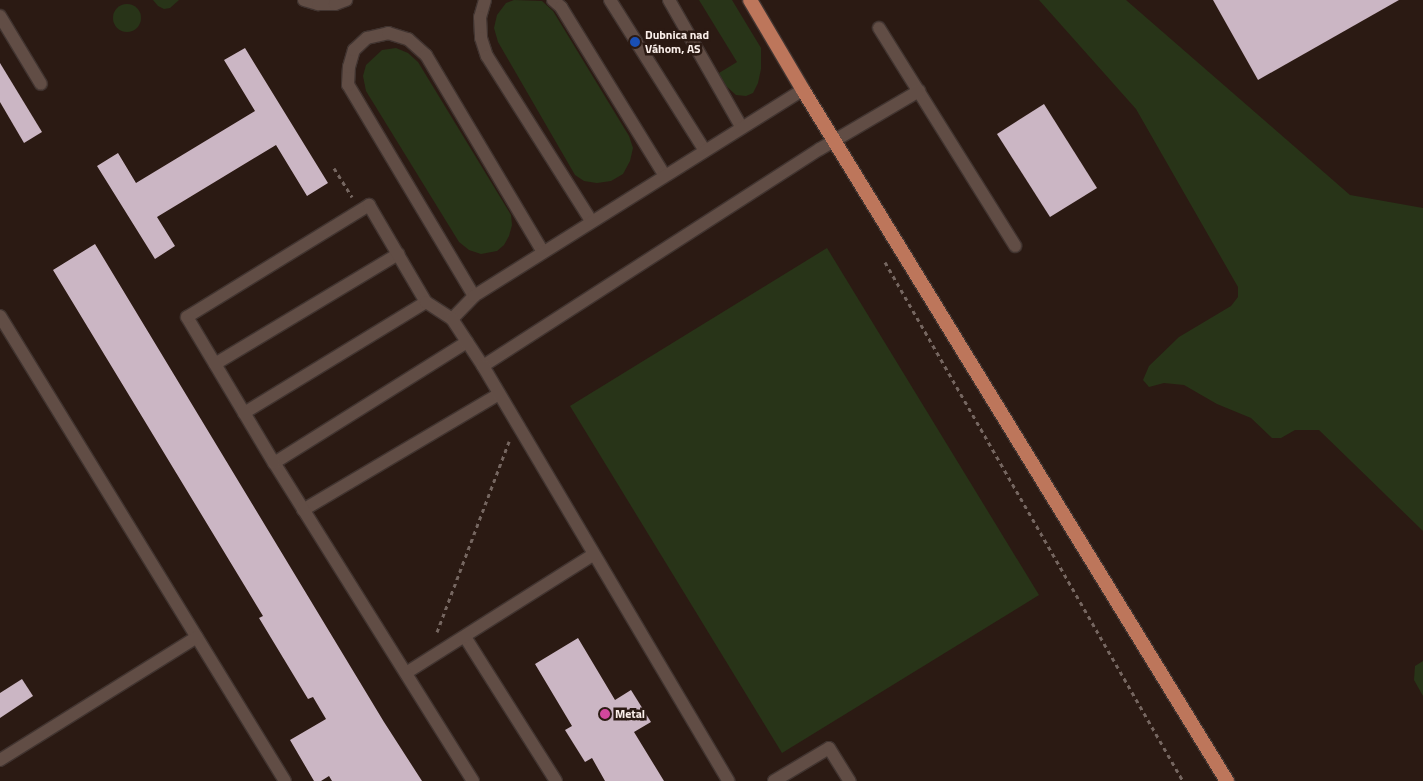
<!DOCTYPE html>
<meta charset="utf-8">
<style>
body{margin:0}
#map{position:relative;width:1423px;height:781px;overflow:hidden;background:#2b1a13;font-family:"Titillium Web",sans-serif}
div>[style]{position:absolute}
.green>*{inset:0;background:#283418}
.round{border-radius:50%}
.building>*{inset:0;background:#cbb6c4}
.path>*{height:3px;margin-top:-1.5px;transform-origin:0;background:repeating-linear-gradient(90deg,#756660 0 4px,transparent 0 8px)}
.roads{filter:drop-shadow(1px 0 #413430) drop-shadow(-1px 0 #413430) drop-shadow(0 1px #413430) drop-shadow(0 -1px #413430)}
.service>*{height:12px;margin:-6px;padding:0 6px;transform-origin:6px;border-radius:6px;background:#614d45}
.primary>*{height:14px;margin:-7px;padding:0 7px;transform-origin:7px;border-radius:7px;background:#bd765b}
.dots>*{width:14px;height:14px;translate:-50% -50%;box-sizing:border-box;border:2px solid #2b1a13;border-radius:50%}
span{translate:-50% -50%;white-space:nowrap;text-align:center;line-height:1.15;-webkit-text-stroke:5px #2b1a13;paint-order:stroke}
.poi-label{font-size:12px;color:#fbefea;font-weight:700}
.left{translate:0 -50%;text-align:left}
</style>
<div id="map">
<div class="green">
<div style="clip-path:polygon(153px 0,179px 0,170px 8px,164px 9px,158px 6px)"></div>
<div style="clip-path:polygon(514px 0,542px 1px,553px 11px,629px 136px,633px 148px,630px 161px,623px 174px,611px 181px,597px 183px,584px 181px,575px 175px,498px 42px,494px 28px,497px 15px,506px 3px)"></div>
<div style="clip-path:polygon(699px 0,732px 0,761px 48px,761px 69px,758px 83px,753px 93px,746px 96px,736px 95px,726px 86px,719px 73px,737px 62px)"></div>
<div style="clip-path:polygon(1039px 0,1126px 0,1350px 195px,1423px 208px,1423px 531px,1319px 430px,1295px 430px,1281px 438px,1272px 438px,1251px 418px,1217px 404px,1184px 385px,1164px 383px,1149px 387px,1143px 380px,1149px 366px,1179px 337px,1231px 306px,1238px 297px,1238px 287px,1136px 109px)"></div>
<div class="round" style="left:113px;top:4px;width:28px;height:28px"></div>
<div style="clip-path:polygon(396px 48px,408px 53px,418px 62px,511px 215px,512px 225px,509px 236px,504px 245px,497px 251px,481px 254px,469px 250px,459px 242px,366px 91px,363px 76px,366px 65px,382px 50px)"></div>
<div style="clip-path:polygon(827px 248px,1039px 595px,782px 753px,570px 406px)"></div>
<div style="clip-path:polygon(1423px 661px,1423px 696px,1414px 680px,1415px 666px)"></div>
</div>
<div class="building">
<div style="clip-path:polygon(1213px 0,1399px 0,1258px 80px)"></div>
<div style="clip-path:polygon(245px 48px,328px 183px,307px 196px,276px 145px,157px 217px,175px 246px,155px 259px,97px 166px,118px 153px,136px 183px,255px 111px,224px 60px)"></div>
<div style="clip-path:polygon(0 63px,42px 132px,24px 143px,0 102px)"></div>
<div style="clip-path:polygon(1044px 104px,1097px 188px,1050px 217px,997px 134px)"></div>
<div style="clip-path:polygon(95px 244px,384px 722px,422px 781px,332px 781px,329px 776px,321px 781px,314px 781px,290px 740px,326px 719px,313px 697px,308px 699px,259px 618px,263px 616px,53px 270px)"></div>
<div style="clip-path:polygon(578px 638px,615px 700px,631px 690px,651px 722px,634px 732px,664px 781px,605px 781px,592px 758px,585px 762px,565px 730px,572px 726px,535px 664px)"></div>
<div style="clip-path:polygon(22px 679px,33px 696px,0 718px,0 693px)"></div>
</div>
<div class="path">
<div style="left:334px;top:168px;width:34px;rotate:58deg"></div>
<div style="left:885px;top:262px;width:598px;rotate:60.14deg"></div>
<div style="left:437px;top:632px;width:204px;rotate:-69.3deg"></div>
</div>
<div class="roads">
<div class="service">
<div style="left:304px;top:0;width:15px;rotate:16deg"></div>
<div style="left:318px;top:4px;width:17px"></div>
<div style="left:335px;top:4px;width:12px;rotate:-20deg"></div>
<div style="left:485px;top:0;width:18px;rotate:106deg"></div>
<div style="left:480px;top:17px;width:21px;rotate:87deg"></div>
<div style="left:481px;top:38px;width:19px;rotate:72deg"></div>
<div style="left:487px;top:56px;width:196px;rotate:57.7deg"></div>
<div style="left:553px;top:0;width:11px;rotate:41deg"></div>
<div style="left:561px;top:7px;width:198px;rotate:58.4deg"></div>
<div style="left:610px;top:0;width:178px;rotate:57.8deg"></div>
<div style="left:669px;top:0;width:147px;rotate:60.3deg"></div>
<div style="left:0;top:16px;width:79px;rotate:58.9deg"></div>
<div style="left:879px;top:28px;width:257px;rotate:58deg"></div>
<div style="left:474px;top:296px;width:246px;rotate:-120.8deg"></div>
<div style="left:348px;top:85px;width:18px;rotate:-87deg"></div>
<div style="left:349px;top:67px;width:18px;rotate:-74deg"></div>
<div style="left:354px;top:50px;width:18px;rotate:-43deg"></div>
<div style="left:367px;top:38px;width:22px;rotate:-13deg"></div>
<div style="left:388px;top:33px;width:21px;rotate:17deg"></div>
<div style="left:408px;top:39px;width:24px;rotate:42deg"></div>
<div style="left:426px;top:55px;width:229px;rotate:59.3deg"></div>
<div style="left:0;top:316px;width:545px;rotate:58.5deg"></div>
<div style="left:452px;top:319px;width:32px;rotate:-46deg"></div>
<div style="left:474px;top:296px;width:388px;rotate:-32.1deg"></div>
<div style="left:215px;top:364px;width:214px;rotate:-31deg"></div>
<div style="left:483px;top:366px;width:401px;rotate:-32.8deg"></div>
<div style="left:820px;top:149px;width:115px;rotate:-30.4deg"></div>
<div style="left:244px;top:413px;width:213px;rotate:-31.4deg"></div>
<div style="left:274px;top:463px;width:228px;rotate:-32.1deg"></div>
<div style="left:303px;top:510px;width:228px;rotate:-30.6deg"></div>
<div style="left:465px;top:637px;width:170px;rotate:57.7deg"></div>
<div style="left:406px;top:673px;width:222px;rotate:-32.3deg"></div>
<div style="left:0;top:760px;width:232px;rotate:-32deg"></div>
<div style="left:473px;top:781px;width:375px;rotate:-122deg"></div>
<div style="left:274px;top:463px;width:170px;rotate:-120.8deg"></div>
<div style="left:187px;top:317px;width:214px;rotate:-31.6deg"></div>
<div style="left:369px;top:205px;width:113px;rotate:59.6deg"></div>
<div style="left:426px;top:302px;width:31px;rotate:33deg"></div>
<div style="left:452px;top:319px;width:56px;rotate:56.6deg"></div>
<div style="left:483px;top:366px;width:482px;rotate:59.4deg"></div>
<div style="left:774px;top:781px;width:64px;rotate:-31deg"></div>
<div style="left:829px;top:748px;width:39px;rotate:58deg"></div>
</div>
<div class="primary">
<div style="left:750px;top:0;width:104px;rotate:59.5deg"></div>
<div style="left:803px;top:90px;width:811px;rotate:58.47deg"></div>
</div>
</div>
<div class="dots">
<div style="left:635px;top:42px;background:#1a4fb4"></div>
<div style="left:605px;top:714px;background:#d1479c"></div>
</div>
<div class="poi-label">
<span class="left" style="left:645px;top:42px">Dubnica nad<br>Váhom, AS</span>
<span class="left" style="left:615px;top:714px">Metal</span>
</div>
</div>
